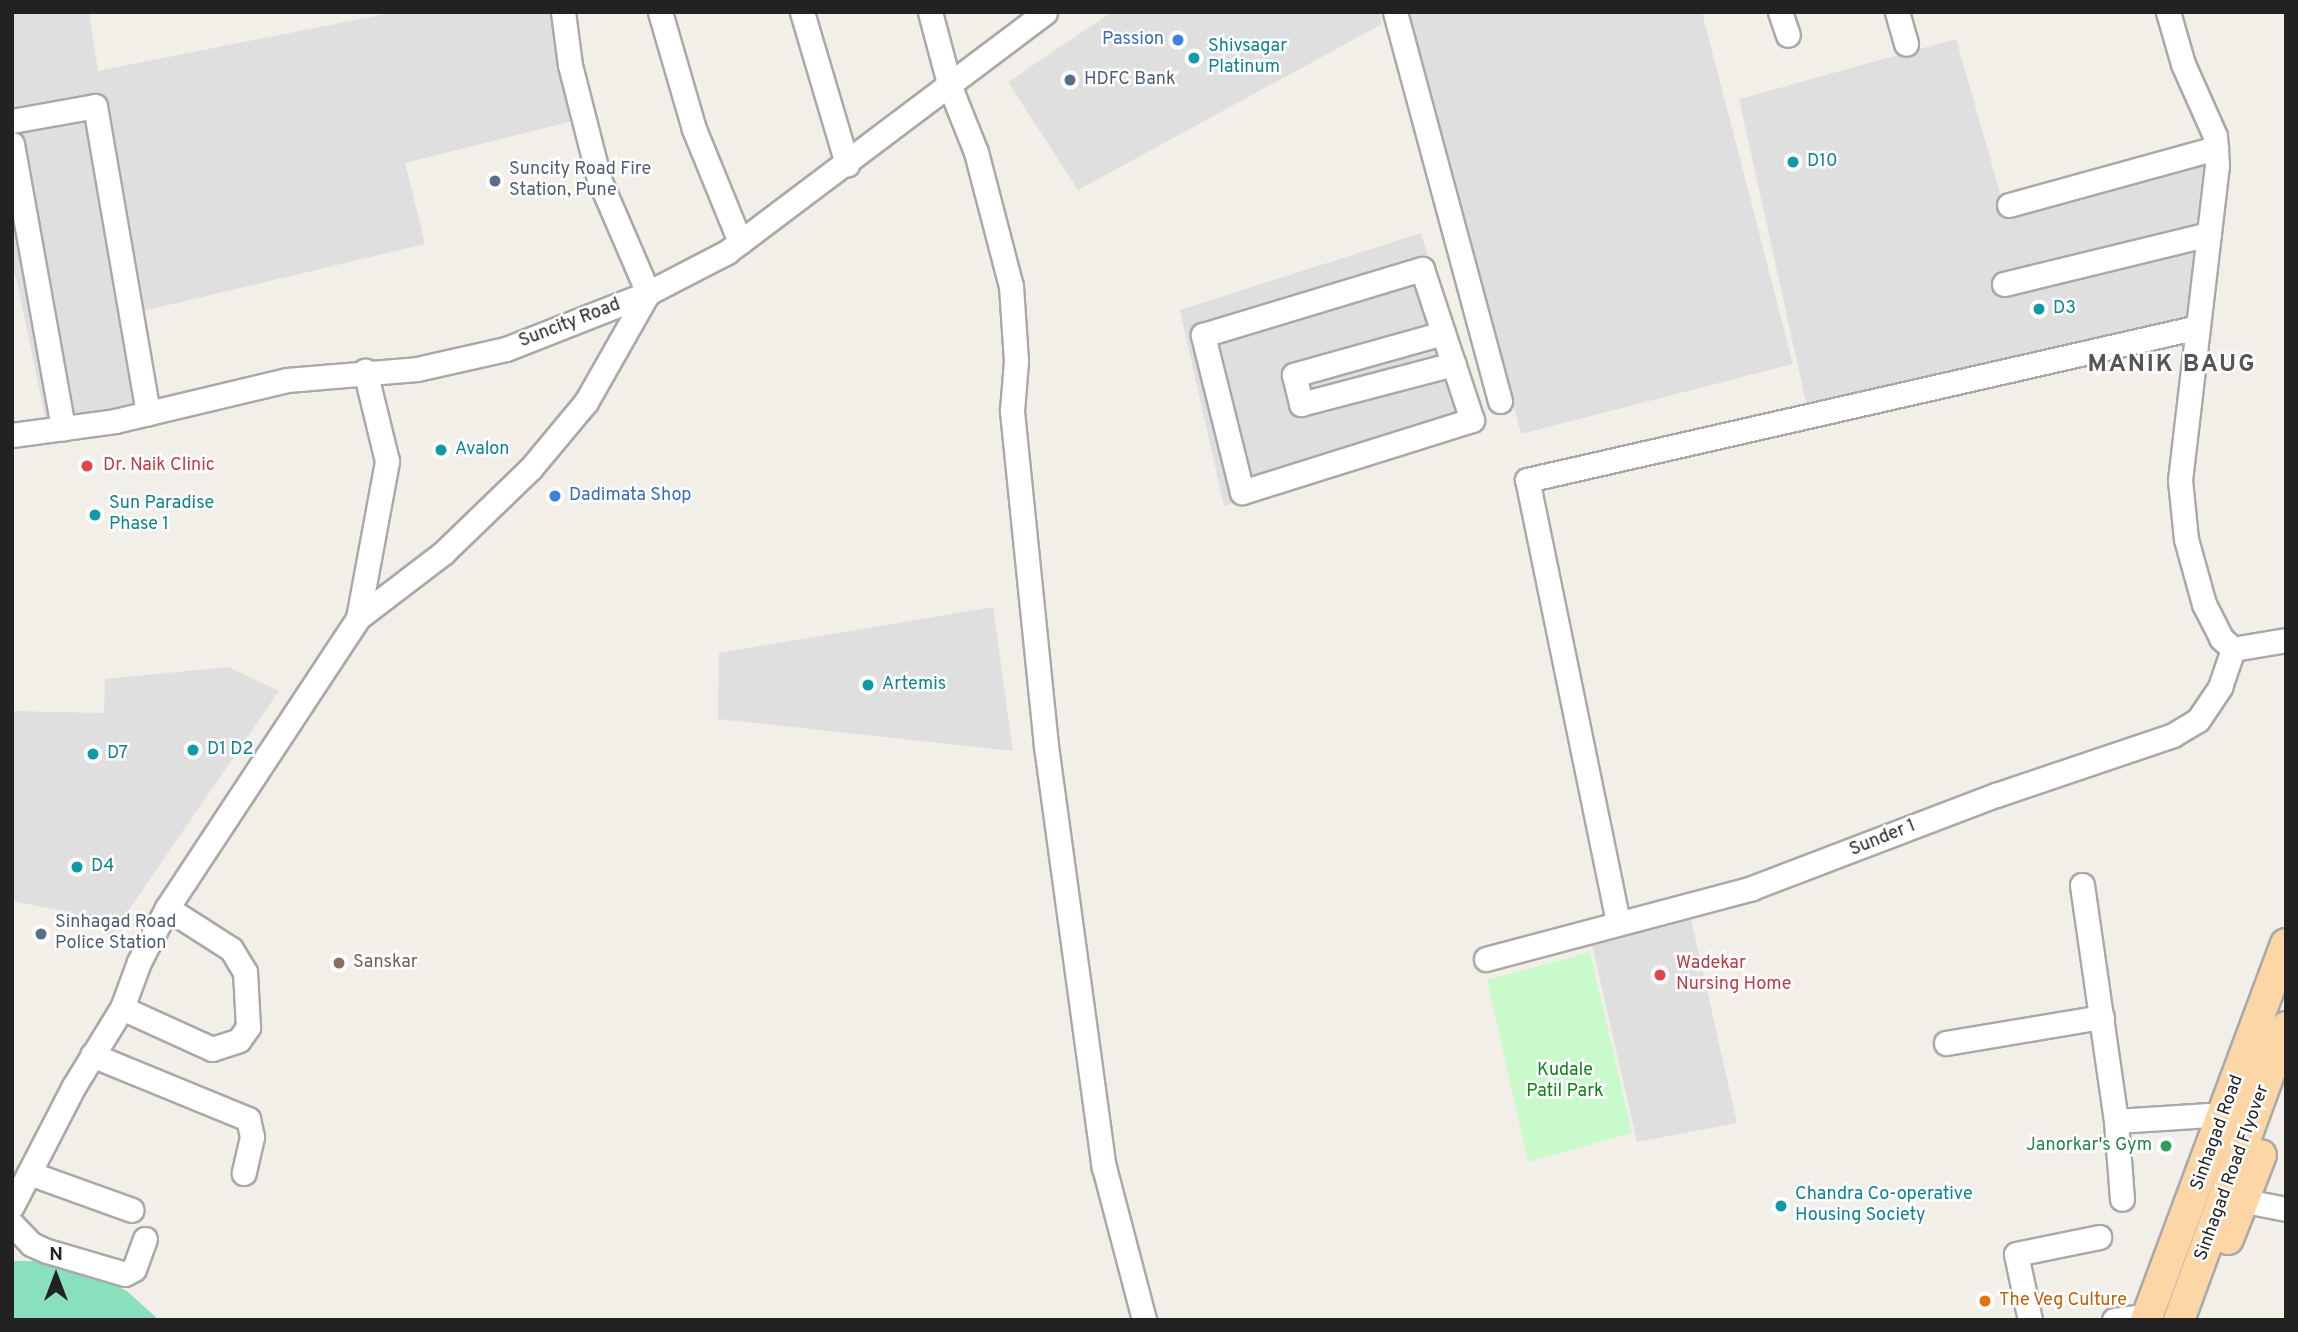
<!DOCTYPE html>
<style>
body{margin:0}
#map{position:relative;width:2298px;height:1332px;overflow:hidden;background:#f2efe9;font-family:Overpass,sans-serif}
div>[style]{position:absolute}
.residential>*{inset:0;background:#e0dfdf}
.park>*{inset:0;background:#c8facc}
.pitch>*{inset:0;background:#88e0be}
.roads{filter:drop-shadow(2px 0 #a9a9a9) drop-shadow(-2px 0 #a9a9a9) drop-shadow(0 2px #a9a9a9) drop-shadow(0 -2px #a9a9a9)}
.minor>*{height:23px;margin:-11.5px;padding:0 11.5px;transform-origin:11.5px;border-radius:11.5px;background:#fff}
.major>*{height:30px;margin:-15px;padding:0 15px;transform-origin:15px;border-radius:15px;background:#fcd6a4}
.dots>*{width:19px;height:19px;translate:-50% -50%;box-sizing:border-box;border:4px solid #fff;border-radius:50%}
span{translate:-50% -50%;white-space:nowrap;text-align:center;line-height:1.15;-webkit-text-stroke:5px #fff;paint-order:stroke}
.shop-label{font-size:18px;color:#366cbe}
.right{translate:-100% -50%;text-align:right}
.left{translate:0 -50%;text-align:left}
.culture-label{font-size:18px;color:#0d838f}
.service-label{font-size:18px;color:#4e5e75}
.street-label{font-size:18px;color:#222}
.health-label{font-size:18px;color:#be3a42}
.education-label{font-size:18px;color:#785e54}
.park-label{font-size:18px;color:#0c8416}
.leisure-label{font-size:18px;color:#27864d}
.food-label{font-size:18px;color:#c56008}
.district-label{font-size:24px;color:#555;font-weight:700;letter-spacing:2px}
.frame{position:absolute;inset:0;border:14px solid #222;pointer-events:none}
.north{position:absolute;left:21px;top:1241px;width:70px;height:70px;-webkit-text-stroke:5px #fff;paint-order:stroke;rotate:0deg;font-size:19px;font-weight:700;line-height:28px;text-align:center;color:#222}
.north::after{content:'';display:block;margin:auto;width:24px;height:32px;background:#222;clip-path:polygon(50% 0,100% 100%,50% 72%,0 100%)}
</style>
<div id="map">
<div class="residential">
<div style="clip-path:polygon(12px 12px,89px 12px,98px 71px,395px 12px,556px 12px,581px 119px,405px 163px,425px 244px,139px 312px,150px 410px,47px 426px,16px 277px,12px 277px)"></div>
<div style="clip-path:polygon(1112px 12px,1379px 12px,1382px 24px,1078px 190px,1008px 82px)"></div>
<div style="clip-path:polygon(1408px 12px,1702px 12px,1793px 364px,1521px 434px)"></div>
<div style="clip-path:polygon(1956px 39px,2006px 214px,2213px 157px,2194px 321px,1807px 407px,1739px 99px)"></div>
<div style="clip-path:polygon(1421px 233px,1481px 424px,1224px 506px,1180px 310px)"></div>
<div style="clip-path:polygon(993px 607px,1013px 751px,718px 719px,719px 653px)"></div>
<div style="clip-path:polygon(228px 667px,279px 691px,111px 936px,73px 913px,12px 901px,12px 711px,104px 713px,105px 679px)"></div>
<div style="clip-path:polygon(1691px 919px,1737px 1123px,1637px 1142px,1591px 940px)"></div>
</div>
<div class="park">
<div style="clip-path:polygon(1590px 952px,1632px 1133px,1528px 1162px,1487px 980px)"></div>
</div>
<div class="pitch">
<div style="clip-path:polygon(12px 1261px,51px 1261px,92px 1271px,128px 1292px,159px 1320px,12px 1320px)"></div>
</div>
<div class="roads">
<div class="minor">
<div style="left:563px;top:12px;width:53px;rotate:82.5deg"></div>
<div style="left:570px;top:65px;width:118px;rotate:75.7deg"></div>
<div style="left:599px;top:179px;width:124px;rotate:66.7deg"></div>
<div style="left:660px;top:12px;width:122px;rotate:73.8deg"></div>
<div style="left:694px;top:129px;width:122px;rotate:67.8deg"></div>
<div style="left:802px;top:12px;width:159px;rotate:73.5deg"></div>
<div style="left:930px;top:12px;width:78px;rotate:75.1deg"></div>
<div style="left:950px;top:87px;width:70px;rotate:68.2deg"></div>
<div style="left:976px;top:152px;width:138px;rotate:75.4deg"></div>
<div style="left:1011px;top:286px;width:75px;rotate:86.2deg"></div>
<div style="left:1016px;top:361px;width:50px;rotate:94.6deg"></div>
<div style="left:1012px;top:411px;width:337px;rotate:84.2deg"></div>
<div style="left:1046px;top:746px;width:425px;rotate:82.2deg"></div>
<div style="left:1104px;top:1167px;width:158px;rotate:75.3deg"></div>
<div style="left:1395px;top:12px;width:403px;rotate:74.9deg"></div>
<div style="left:1780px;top:12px;width:24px;rotate:71deg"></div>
<div style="left:1897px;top:12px;width:33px;rotate:74deg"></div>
<div style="left:2168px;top:12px;width:54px;rotate:73.9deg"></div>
<div style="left:2183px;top:64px;width:79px;rotate:66deg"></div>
<div style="left:2215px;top:136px;width:29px;rotate:86deg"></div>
<div style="left:2217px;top:165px;width:317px;rotate:96.7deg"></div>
<div style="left:2180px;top:480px;width:59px;rotate:84.2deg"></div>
<div style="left:2186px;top:539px;width:67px;rotate:74.5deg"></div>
<div style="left:2204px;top:604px;width:38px;rotate:63deg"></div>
<div style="left:2221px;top:638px;width:16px;rotate:43deg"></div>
<div style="left:2233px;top:649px;width:54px;rotate:-9.6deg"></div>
<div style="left:12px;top:121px;width:84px;rotate:-10.2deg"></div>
<div style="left:95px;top:106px;width:312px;rotate:80.2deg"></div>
<div style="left:12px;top:144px;width:289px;rotate:79.8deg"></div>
<div style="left:2009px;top:205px;width:215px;rotate:-15.4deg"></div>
<div style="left:1422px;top:269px;width:159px;rotate:71.7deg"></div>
<div style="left:1472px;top:420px;width:241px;rotate:162.6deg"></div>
<div style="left:1242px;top:492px;width:162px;rotate:-104deg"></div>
<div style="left:1203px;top:335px;width:229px;rotate:-16.8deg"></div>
<div style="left:2004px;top:284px;width:211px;rotate:-13.7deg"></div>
<div style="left:1443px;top:333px;width:155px;rotate:164.3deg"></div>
<div style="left:1294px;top:375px;width:30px;rotate:76deg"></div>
<div style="left:1301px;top:404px;width:158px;rotate:-14.7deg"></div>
<div style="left:12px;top:435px;width:104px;rotate:-7.7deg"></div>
<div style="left:115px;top:421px;width:177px;rotate:-13.4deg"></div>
<div style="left:287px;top:380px;width:130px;rotate:-4.8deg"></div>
<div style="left:417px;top:369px;width:91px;rotate:-12.7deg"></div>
<div style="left:506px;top:349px;width:153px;rotate:-21.5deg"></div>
<div style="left:648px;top:293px;width:89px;rotate:-27.4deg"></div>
<div style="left:727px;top:252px;width:398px;rotate:-37deg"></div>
<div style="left:358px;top:618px;width:160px;rotate:-79.5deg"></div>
<div style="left:387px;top:461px;width:93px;rotate:-103.7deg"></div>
<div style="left:2082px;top:885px;width:238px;rotate:81.8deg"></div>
<div style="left:2116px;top:1121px;width:78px;rotate:85.6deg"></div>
<div style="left:1618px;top:922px;width:451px;rotate:-101.6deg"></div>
<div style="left:1527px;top:480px;width:688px;rotate:-12.84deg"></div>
<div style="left:1486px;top:959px;width:275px;rotate:-14.9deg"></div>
<div style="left:1752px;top:888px;width:261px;rotate:-20.9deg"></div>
<div style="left:1996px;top:795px;width:187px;rotate:-18.7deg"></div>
<div style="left:2173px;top:735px;width:29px;rotate:-31deg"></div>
<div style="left:2198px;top:720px;width:40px;rotate:-56deg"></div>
<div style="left:2220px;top:687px;width:40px;rotate:-71.1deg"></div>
<div style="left:122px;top:1008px;width:99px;rotate:24.5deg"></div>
<div style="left:212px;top:1049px;width:28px;rotate:-18deg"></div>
<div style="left:239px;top:1040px;width:16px;rotate:-55deg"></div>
<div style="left:248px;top:1027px;width:55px;rotate:-93.1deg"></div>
<div style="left:245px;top:972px;width:27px;rotate:-121deg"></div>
<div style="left:231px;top:949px;width:76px;rotate:-147.4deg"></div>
<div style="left:1946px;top:1043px;width:158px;rotate:-9.5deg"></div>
<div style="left:92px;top:1055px;width:169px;rotate:22.3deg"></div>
<div style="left:248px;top:1119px;width:18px;rotate:77deg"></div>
<div style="left:252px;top:1137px;width:37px;rotate:103deg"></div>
<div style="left:2116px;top:1121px;width:109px;rotate:-3.7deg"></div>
<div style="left:29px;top:1173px;width:109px;rotate:19.8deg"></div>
<div style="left:2245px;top:1201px;width:42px;rotate:11deg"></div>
<div style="left:12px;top:1206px;width:135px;rotate:-62.7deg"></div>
<div style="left:74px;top:1086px;width:92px;rotate:-58.4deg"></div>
<div style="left:122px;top:1008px;width:49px;rotate:-69.7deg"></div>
<div style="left:139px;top:962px;width:61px;rotate:-62.6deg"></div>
<div style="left:167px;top:908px;width:347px;rotate:-56.6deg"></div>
<div style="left:358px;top:618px;width:107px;rotate:-37.4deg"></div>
<div style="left:443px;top:553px;width:122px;rotate:-44deg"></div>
<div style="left:531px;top:468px;width:86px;rotate:-50.2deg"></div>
<div style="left:586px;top:402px;width:125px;rotate:-60.4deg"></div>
<div style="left:12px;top:1224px;width:28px;rotate:46deg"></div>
<div style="left:31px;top:1244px;width:17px;rotate:24deg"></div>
<div style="left:47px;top:1251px;width:81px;rotate:16.4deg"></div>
<div style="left:125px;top:1274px;width:10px;rotate:-29deg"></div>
<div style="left:134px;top:1269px;width:32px;rotate:-70deg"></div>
<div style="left:2030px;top:1320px;width:67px;rotate:-102deg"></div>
<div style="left:2016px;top:1254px;width:85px;rotate:-11.6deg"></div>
<div style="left:2114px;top:1320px;width:34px;rotate:-8deg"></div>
</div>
<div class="major">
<div style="left:2228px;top:1239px;width:90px;rotate:-68.6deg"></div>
<div style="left:2146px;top:1320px;width:401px;rotate:-69.6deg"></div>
<div style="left:2179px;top:1320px;width:312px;rotate:-69.9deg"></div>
</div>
</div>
<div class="dots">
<div style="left:1178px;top:40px;background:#3f7fe0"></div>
<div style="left:1194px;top:58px;background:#0f9aa8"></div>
<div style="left:1070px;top:80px;background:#5c6f8a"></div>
<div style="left:1793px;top:162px;background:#0f9aa8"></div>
<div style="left:495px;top:181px;background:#5c6f8a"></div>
<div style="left:2039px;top:309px;background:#0f9aa8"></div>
<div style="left:441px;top:450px;background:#0f9aa8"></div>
<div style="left:87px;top:466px;background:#e0444e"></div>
<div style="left:555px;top:496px;background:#3f7fe0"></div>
<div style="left:95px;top:515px;background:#0f9aa8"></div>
<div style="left:868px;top:685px;background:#0f9aa8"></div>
<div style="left:193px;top:750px;background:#0f9aa8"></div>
<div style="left:93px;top:754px;background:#0f9aa8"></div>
<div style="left:77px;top:867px;background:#0f9aa8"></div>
<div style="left:41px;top:934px;background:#5c6f8a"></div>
<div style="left:339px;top:963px;background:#8d6e63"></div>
<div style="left:1660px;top:975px;background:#e0444e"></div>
<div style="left:2166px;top:1146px;background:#2e9e5b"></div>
<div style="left:1781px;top:1206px;background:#0f9aa8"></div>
<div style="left:1985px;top:1301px;background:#e8710a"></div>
</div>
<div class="shop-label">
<span class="right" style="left:1164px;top:40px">Passion</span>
<span class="left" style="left:569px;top:496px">Dadimata Shop</span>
</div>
<div class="culture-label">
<span class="left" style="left:1208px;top:58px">Shivsagar<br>Platinum</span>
<span class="left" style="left:1807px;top:162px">D10</span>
<span class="left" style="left:2053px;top:309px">D3</span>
<span class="left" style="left:455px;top:450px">Avalon</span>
<span class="left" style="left:109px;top:515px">Sun Paradise<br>Phase 1</span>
<span class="left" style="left:882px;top:685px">Artemis</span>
<span class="left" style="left:207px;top:750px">D1 D2</span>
<span class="left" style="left:107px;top:754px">D7</span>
<span class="left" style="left:91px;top:867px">D4</span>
<span class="left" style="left:1795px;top:1206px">Chandra Co-operative<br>Housing Society</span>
</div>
<div class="service-label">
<span class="left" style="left:1084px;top:80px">HDFC Bank</span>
<span class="left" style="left:509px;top:181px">Suncity Road Fire<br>Station, Pune</span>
<span class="left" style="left:55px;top:934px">Sinhagad Road<br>Police Station</span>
</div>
<div class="street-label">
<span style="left:570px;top:324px;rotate:-21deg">Suncity Road</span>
<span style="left:1883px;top:839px;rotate:-22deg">Sunder 1</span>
<span style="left:2218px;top:1133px;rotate:-70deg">Sinhagad Road</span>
<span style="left:2233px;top:1173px;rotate:-70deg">Sinhagad Road Flyover</span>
</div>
<div class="health-label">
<span class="left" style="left:103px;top:466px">Dr. Naik Clinic</span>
<span class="left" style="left:1676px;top:975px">Wadekar<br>Nursing Home</span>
</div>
<div class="education-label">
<span class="left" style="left:353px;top:963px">Sanskar</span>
</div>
<div class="park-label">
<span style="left:1565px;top:1082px">Kudale<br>Patil Park</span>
</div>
<div class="leisure-label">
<span class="right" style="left:2152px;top:1146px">Janorkar's Gym</span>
</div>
<div class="food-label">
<span class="left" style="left:1999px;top:1301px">The Veg Culture</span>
</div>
<div class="district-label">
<span style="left:2172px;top:366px">MANIK BAUG</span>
</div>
<div class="frame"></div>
<div class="north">N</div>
</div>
